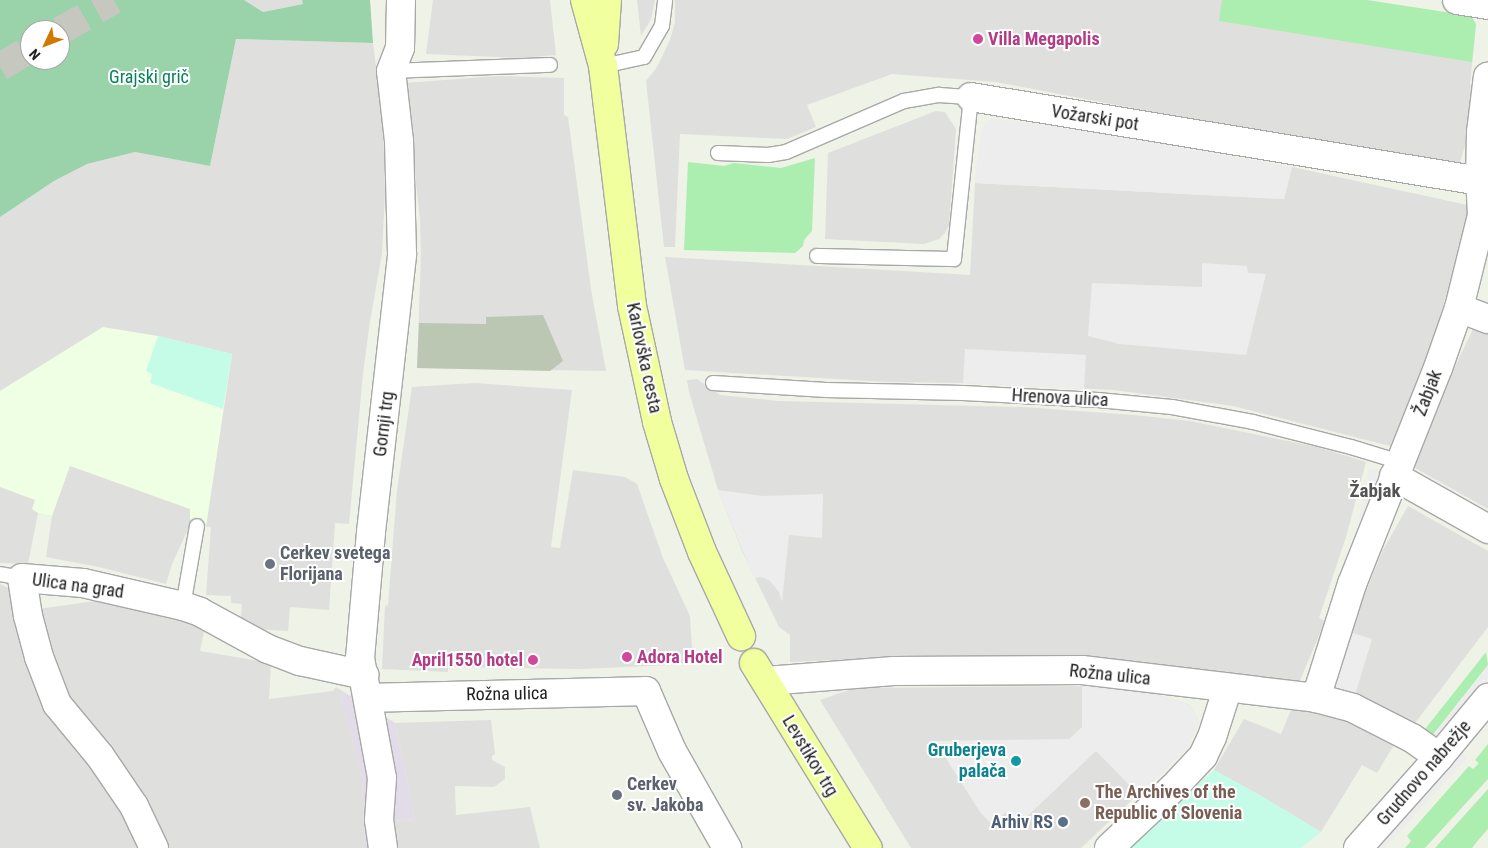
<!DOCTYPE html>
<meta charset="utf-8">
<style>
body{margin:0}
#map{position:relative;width:1488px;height:848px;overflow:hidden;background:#eff2e7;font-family:"Roboto Condensed",sans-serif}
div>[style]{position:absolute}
.residential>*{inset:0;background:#dfdfde}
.education>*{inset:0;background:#efffe3}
.construction>*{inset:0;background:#bbc7b2}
.grass>*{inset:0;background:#abeeb0}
.forest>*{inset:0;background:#9ad3aa}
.park>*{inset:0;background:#c4fce8}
.parking>*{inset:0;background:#ededed}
.plaza>*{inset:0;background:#e2dbe8}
.secondary-tunnel>*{height:28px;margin-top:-14px;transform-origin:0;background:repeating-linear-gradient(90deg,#c6c8bf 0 28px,transparent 0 42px)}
.roads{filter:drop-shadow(1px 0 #a8a8a8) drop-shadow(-1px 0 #a8a8a8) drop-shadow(0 1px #a8a8a8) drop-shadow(0 -1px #a8a8a8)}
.lane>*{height:14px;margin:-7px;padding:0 7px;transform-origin:7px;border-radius:7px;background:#fff}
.street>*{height:28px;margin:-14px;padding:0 14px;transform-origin:14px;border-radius:14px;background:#fff}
.primary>*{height:28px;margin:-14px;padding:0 14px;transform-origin:14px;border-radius:14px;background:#f2ff9f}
.dots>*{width:14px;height:14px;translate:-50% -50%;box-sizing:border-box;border:2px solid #fff;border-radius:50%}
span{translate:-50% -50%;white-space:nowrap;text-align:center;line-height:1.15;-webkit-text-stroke:4px #fff;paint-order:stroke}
.hotel-label{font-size:18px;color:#b23c85;font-weight:700}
.left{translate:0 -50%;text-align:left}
.right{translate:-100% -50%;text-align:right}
.park-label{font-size:18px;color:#078256}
.street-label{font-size:18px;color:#212121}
.worship-label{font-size:18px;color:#5b616d;font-weight:700}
.culture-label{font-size:18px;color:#0d838f;font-weight:700}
.education-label{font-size:18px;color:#785e54;font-weight:700}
.service-label{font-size:18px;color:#4e5e75;font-weight:700}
.neighbourhood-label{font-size:19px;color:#545454;font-weight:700}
.north{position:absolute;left:20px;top:20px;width:50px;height:50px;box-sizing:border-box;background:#fff;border:1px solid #a6a6a6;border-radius:50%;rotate:227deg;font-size:14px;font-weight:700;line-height:20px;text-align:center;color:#212121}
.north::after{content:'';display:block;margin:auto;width:18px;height:22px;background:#d27700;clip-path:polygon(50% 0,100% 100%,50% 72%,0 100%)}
</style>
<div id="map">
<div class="residential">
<div style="clip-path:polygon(244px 0,302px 0,303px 4px,263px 12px)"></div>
<div style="clip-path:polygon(433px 0,550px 0,556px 55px,520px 58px,426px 54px)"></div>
<div style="clip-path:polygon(637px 0,655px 0,651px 19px,641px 36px)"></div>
<div style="clip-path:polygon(675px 0,1367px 0,1476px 24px,1470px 84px,1474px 113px,1460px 163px,1153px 112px,996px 82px,892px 74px,807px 105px,816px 127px,787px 139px,680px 134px,675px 247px,664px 247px,646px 81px,657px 67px,670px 40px,675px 22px)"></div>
<div style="clip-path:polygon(236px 39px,373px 43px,383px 122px,385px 192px,382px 254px,370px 321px,363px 374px,349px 524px,335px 523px,329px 610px,290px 607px,288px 631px,240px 628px,242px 604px,231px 603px,231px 596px,206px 595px,211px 527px,190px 525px,172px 564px,166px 584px,99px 567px,46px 557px,52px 516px,38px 513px,28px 564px,0 563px,0 217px,54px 181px,87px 164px,135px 152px,210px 166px)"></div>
<div style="clip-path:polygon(497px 76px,564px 78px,564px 115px,568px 117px,591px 289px,606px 371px,417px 368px,421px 254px,420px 219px,405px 83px)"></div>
<div style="clip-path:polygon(936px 111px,945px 112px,956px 129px,949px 225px,945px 233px,939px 239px,924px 244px,825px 239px,828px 153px)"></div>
<div style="clip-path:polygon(1292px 167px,1472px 206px,1423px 375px,1394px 447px,1233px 406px,1114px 390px,963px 383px,887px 382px,685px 370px,665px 257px,970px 275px,975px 183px,1284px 199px)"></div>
<div style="clip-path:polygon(1488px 306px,1488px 509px,1408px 464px,1476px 323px)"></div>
<div style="clip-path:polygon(697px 379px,720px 395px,778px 401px,1023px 407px,1134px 415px,1190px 421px,1317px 447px,1366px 462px,1346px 537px,1319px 618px,1325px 621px,1299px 683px,1146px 664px,1018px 655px,953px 655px,790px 662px,790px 635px,779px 627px,743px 553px,718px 490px,689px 392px,687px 380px)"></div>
<div style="clip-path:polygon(475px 383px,572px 390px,551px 547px,560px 548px,573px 470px,625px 477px,637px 484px,663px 558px,690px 616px,693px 664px,580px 669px,448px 667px,448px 672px,382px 669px,385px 606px,388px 605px,397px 490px,412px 387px)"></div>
<div style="clip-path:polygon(1408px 506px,1488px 551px,1488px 627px,1412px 727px,1355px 695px,1350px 632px,1365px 588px,1367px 589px,1383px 550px)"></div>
<div style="clip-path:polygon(0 584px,10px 589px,47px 708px,54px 724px,101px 777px,124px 810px,143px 848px,0 848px)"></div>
<div style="clip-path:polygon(95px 601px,205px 627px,200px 651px,271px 663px,269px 699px,333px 691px,336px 687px,344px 692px,341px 697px,362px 777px,365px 848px,166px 848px,65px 700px,38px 609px)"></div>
<div style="clip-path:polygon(1082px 686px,1158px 695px,1190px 705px,1199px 722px,1186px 749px,1081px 848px,911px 848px,820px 700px,855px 688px)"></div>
<div style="clip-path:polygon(1293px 705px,1316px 714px,1318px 710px,1350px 720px,1397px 740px,1377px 773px,1362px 765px,1321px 832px,1263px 797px,1214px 770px,1244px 719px,1281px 734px)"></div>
<div style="clip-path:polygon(491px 720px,495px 754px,492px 756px,492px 760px,505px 767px,505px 779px,494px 787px,455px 786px,456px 815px,530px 807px,540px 848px,396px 848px,393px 821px,415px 819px,395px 723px)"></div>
</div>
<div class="education">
<div style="clip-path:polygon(103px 327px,158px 336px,232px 354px,206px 527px,190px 525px,190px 509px,70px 466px,52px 516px,38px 513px,32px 509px,35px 500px,0 487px,0 391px)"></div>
</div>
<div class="construction">
<div style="clip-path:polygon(543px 315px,563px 361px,550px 371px,417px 368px,419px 323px,486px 324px,486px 317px)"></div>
</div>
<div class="grass">
<div style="clip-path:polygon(1222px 0,1367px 0,1471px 16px,1476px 24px,1472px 62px,1219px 21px)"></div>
<div style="clip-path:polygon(815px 158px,812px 231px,804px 240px,803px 246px,795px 253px,684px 250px,688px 162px,724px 166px,734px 163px,781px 168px)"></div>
<div style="clip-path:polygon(1486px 652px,1488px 665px,1432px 736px,1422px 733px)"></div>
<div style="clip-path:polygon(1488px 744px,1488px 779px,1425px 848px,1405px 848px,1411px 841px,1407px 836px,1469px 766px,1473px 769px,1479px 763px,1475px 760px)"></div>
<div style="clip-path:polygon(1488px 789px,1488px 829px,1480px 838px,1472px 848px,1435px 848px)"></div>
</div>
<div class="forest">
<div style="clip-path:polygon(evenodd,0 0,244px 0,263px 12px,303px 4px,302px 0,370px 0,373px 43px,236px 39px,210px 166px,135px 152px,87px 164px,54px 181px,0 217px,0 0,30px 30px,60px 30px,60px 60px,30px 60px,30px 30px)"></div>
</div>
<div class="park">
<div style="clip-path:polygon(158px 336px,232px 354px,223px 409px,150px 383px,152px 374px,146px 371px)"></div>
<div style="clip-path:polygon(1214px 770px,1263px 797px,1321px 832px,1301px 848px,1129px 848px)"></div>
</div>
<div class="parking">
<div style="clip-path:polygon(993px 118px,1094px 132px,1292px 167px,1284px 199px,975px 183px,981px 132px,985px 124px)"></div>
<div style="clip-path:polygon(1202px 263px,1247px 266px,1248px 273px,1266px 274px,1246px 355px,1119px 344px,1088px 336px,1092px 283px,1202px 287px)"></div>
<div style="clip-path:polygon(965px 349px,1086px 355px,1084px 389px,963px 383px)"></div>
<div style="clip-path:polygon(1369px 468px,1378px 470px,1367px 520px,1359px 518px)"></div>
<div style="clip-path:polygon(718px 490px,763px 496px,823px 494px,822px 538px,789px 535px,782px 602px,779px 592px,770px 581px,762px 577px,754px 578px)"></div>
<div style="clip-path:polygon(1350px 632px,1372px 639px,1355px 695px,1327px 687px)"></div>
<div style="clip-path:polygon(1488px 665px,1488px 679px,1438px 740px,1432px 736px)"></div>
<div style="clip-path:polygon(1082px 686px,1158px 695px,1190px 705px,1199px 722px,1186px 749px,1138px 794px,1096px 751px,1018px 825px,1006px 812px,992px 825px,980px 812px,935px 741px,1069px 739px,1082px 727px)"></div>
<div style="clip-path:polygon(1460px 752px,1467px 758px,1385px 848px,1374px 848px)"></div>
</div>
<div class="plaza">
<div style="clip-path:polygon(344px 692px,395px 723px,415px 819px,393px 821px,396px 848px,365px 848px,362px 777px,341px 697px)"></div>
</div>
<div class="secondary-tunnel">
<div style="left:60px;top:31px;width:62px;rotate:-29.9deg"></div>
<div style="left:0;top:67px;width:35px;rotate:-31deg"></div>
</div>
<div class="roads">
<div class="lane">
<div style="left:603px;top:66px;width:42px;rotate:-12.4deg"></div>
<div style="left:644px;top:57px;width:36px;rotate:-60deg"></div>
<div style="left:662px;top:26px;width:26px;rotate:-83deg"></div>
<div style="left:391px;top:71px;width:159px;rotate:-2.2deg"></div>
<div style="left:718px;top:153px;width:50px;rotate:2.3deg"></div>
<div style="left:768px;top:155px;width:18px;rotate:-9deg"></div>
<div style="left:786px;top:152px;width:129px;rotate:-23.4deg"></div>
<div style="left:904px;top:101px;width:36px;rotate:-10deg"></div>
<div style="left:939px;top:95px;width:32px;rotate:4deg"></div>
<div style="left:971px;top:97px;width:163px;rotate:96deg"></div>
<div style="left:954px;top:259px;width:137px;rotate:-178.7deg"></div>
<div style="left:713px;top:383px;width:113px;rotate:3.5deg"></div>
<div style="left:826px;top:390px;width:137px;rotate:1.3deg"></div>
<div style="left:963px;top:393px;width:135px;rotate:3deg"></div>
<div style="left:1098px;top:400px;width:74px;rotate:5.4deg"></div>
<div style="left:1172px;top:407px;width:82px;rotate:10.5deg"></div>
<div style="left:1253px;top:422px;width:101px;rotate:14.3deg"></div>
<div style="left:1351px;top:447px;width:51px;rotate:17deg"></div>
<div style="left:0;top:574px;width:22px;rotate:10deg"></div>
<div style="left:183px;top:606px;width:81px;rotate:-80.1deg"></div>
</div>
<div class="street">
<div style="left:1457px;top:0;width:31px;rotate:9deg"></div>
<div style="left:971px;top:97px;width:516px;rotate:9.37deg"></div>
<div style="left:1459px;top:308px;width:31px;rotate:21deg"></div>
<div style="left:1394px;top:476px;width:108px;rotate:29.4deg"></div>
<div style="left:766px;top:681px;width:128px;rotate:-4.5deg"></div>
<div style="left:894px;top:671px;width:188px;rotate:-0.3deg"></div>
<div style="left:1082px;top:670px;width:236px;rotate:6.8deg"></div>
<div style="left:1316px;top:698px;width:38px;rotate:15deg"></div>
<div style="left:1353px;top:708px;width:66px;rotate:27deg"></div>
<div style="left:1412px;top:738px;width:33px;rotate:35deg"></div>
<div style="left:368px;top:698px;width:278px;rotate:-1.4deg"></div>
<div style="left:646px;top:691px;width:65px;rotate:66.6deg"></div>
<div style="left:672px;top:751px;width:112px;rotate:60.4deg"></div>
<div style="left:1316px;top:698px;width:120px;rotate:-72.5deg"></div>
<div style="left:1352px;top:584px;width:232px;rotate:-68.3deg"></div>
<div style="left:1438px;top:368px;width:64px;rotate:-70.7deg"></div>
<div style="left:1459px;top:308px;width:96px;rotate:-76.1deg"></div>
<div style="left:1482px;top:215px;width:34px;rotate:-93deg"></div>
<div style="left:1480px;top:181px;width:49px;rotate:-88.8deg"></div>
<div style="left:1481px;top:132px;width:56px;rotate:-82.9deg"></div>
<div style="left:154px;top:848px;width:47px;rotate:-115.5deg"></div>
<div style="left:134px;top:806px;width:60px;rotate:-124.2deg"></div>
<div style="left:100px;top:756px;width:67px;rotate:-129.6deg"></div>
<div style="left:57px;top:704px;width:50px;rotate:-111deg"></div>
<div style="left:39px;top:657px;width:42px;rotate:-105deg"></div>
<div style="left:28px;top:616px;width:38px;rotate:-99deg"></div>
<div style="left:22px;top:578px;width:61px;rotate:4.7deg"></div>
<div style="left:83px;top:583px;width:103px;rotate:13deg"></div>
<div style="left:183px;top:606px;width:18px;rotate:19deg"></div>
<div style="left:200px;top:612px;width:77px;rotate:28.6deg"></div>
<div style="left:268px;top:649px;width:34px;rotate:21deg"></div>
<div style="left:300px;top:661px;width:66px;rotate:12.3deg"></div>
<div style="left:383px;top:848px;width:28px;rotate:-98deg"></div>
<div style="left:379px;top:820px;width:42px;rotate:-85.9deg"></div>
<div style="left:382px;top:778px;width:122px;rotate:-100.4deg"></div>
<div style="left:360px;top:658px;width:126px;rotate:-85deg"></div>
<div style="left:371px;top:532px;width:280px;rotate:-83.6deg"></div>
<div style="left:402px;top:254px;width:113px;rotate:-91.5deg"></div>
<div style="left:399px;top:141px;width:70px;rotate:-96.5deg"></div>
<div style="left:391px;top:71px;width:25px;rotate:-69deg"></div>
<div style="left:400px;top:48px;width:48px;rotate:-88.8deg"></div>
<div style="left:1109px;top:848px;width:88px;rotate:-43.2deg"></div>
<div style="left:1173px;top:788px;width:44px;rotate:-46.8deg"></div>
<div style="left:1203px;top:756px;width:21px;rotate:-65deg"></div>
<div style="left:1212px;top:737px;width:52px;rotate:-72.3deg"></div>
<div style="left:1358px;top:848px;width:122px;rotate:-48.3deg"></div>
<div style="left:1439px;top:757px;width:77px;rotate:-50.3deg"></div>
</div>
<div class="primary">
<div style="left:585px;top:0;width:68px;rotate:74.7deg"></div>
<div style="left:603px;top:66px;width:242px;rotate:83.1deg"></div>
<div style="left:632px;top:306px;width:119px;rotate:77.8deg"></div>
<div style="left:657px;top:422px;width:59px;rotate:73.4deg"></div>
<div style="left:674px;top:479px;width:78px;rotate:69deg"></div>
<div style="left:702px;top:552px;width:93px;rotate:65.1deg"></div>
<div style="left:604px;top:44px;width:44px;rotate:-86.1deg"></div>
<div style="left:754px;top:663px;width:217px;rotate:58.4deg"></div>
</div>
</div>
<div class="dots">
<div style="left:978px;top:39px;background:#d1479c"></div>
<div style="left:270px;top:564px;background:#6b7280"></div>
<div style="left:627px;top:657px;background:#d1479c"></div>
<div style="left:533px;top:660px;background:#d1479c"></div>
<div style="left:1016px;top:761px;background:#0f9aa8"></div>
<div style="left:617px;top:795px;background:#6b7280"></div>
<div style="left:1085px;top:803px;background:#8d6e63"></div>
<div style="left:1063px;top:822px;background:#5c6f8a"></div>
</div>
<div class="hotel-label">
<span class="left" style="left:988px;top:39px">Villa Megapolis</span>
<span class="left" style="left:637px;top:657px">Adora Hotel</span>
<span class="right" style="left:523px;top:660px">April1550 hotel</span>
</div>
<div class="park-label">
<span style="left:149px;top:77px">Grajski grič</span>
</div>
<div class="street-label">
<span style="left:1095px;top:118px;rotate:9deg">Vožarski pot</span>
<span style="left:644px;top:358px;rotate:78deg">Karlovška cesta</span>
<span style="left:1428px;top:393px;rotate:-69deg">Žabjak</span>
<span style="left:1060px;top:398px;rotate:3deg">Hrenova ulica</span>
<span style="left:384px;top:424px;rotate:-83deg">Gornji trg</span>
<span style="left:78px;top:586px;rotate:8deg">Ulica na grad</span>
<span style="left:1110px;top:675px;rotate:6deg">Rožna ulica</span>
<span style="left:507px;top:694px;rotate:-1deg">Rožna ulica</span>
<span style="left:810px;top:756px;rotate:59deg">Levstikov trg</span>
<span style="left:1424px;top:773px;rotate:-49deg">Grudnovo nabrežje</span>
</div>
<div class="worship-label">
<span class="left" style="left:280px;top:564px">Cerkev svetega<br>Florijana</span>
<span class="left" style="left:627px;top:795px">Cerkev<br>sv. Jakoba</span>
</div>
<div class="culture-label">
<span class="right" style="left:1006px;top:761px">Gruberjeva<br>palača</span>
</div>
<div class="education-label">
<span class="left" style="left:1095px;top:803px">The Archives of the<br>Republic of Slovenia</span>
</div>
<div class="service-label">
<span class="right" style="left:1053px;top:822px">Arhiv RS</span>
</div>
<div class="neighbourhood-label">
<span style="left:1375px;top:491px">Žabjak</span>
</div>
<div class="north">N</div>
</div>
